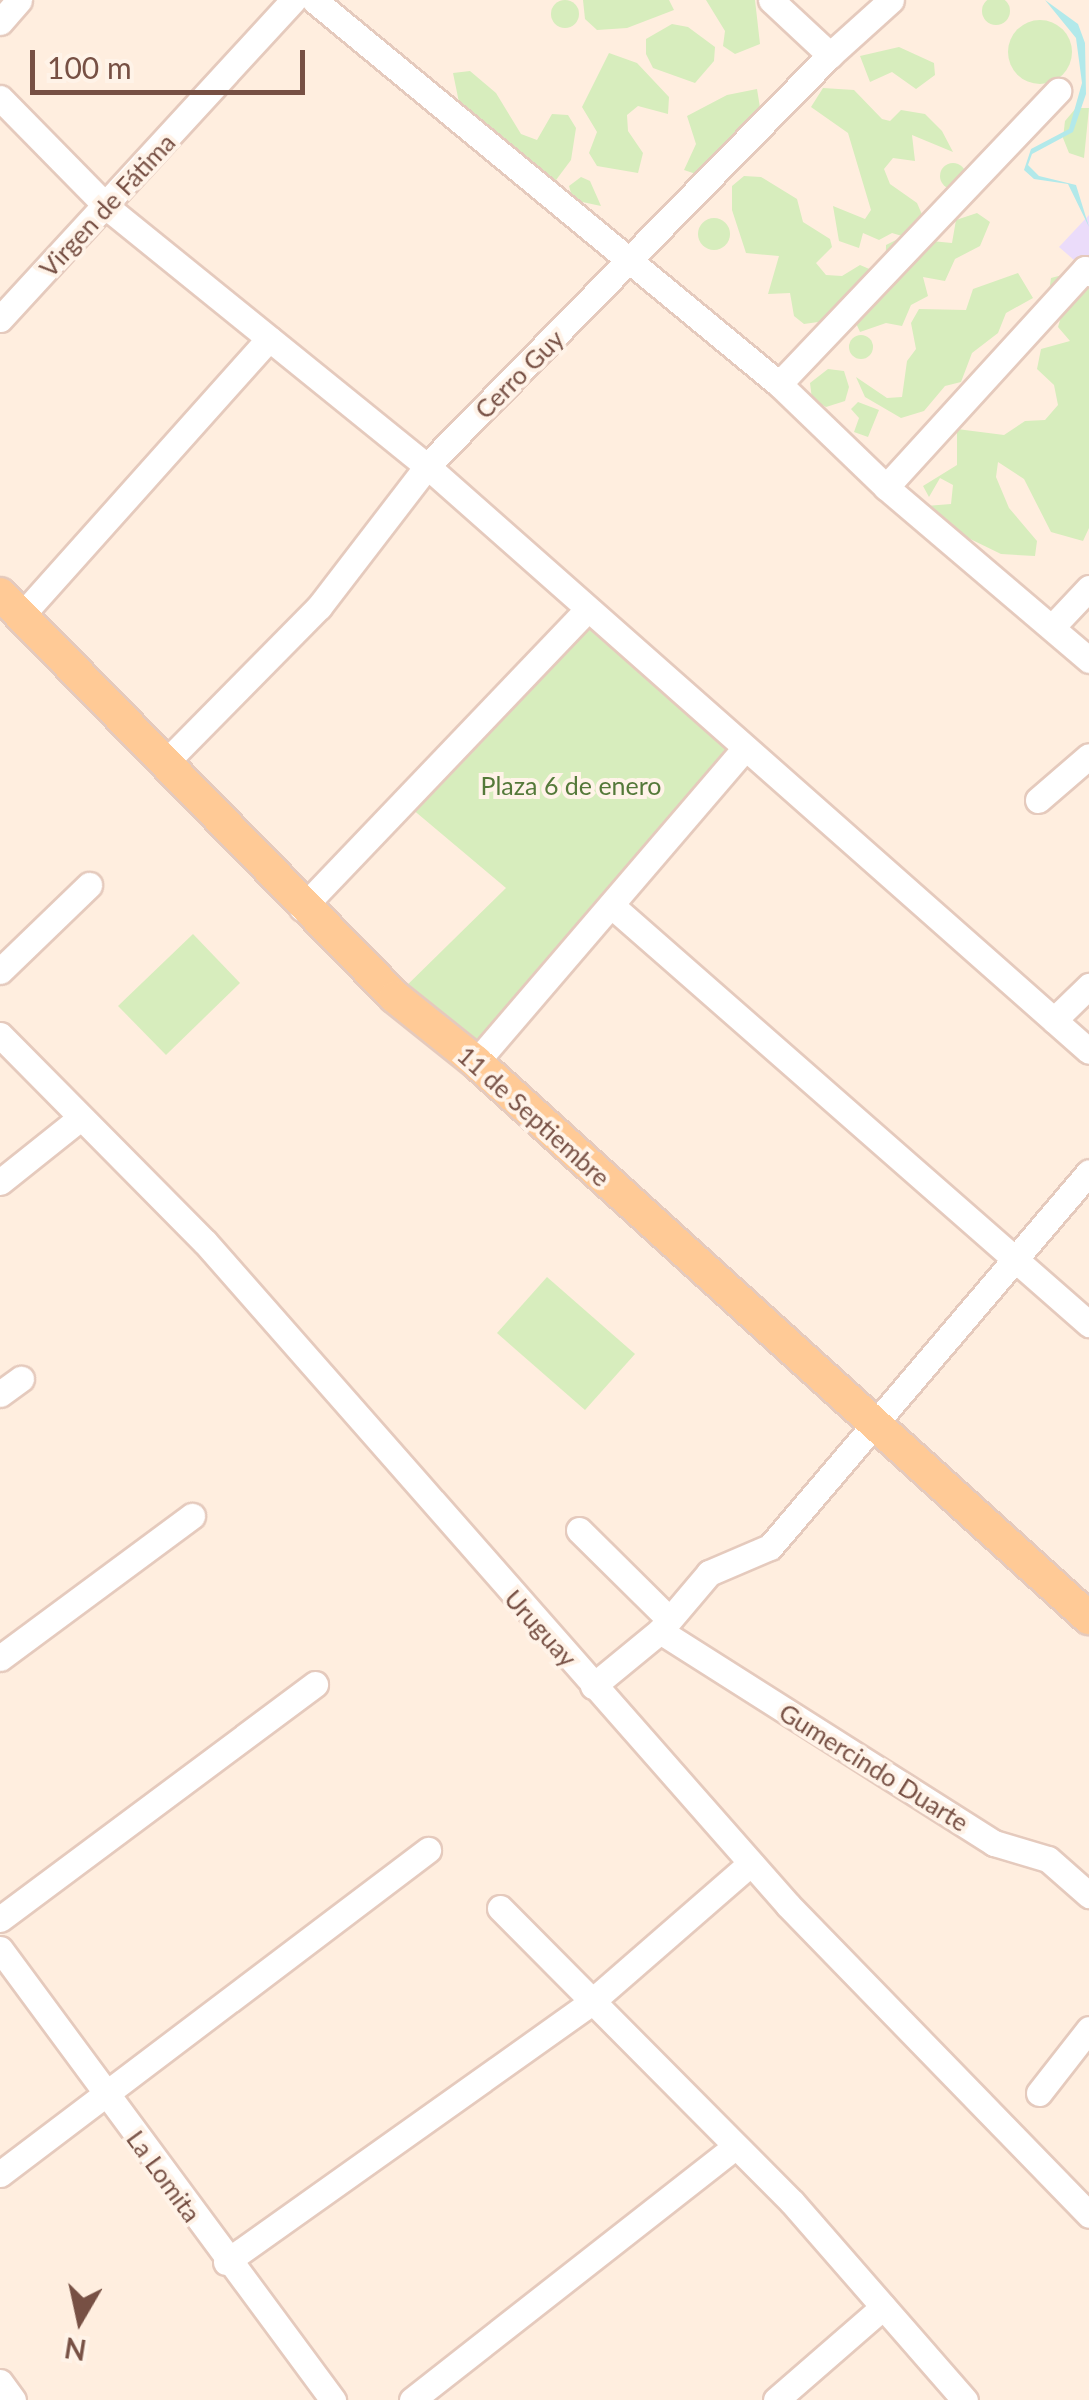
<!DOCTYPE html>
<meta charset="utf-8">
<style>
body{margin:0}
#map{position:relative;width:1089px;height:2400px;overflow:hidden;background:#ffeedf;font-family:Lato,sans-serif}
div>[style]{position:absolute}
.education>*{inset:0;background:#ebdcfa}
.green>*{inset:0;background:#d7edbd}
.round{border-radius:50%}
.water>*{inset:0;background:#b2e9ea}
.roads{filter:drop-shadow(2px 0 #e5cabd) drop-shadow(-2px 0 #e5cabd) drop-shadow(0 2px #e5cabd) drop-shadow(0 -2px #e5cabd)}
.minor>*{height:25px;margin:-12.5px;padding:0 12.5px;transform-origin:12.5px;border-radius:12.5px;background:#fff}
.major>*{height:32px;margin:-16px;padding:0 16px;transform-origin:16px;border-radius:16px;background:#ffca96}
span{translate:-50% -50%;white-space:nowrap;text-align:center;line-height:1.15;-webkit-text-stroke:8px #fff3e8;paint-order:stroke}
.street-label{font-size:25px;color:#775044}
.park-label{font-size:25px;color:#547939}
.north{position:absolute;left:30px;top:2270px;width:100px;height:100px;-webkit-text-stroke:8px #fff3e8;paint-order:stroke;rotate:189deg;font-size:28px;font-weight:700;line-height:40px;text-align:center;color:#775044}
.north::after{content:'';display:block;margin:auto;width:35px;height:45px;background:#775044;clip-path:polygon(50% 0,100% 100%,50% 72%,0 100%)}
.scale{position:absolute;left:30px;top:50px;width:275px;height:45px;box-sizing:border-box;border:5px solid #775044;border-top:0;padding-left:12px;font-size:30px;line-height:35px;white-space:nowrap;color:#775044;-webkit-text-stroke:8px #fff3e8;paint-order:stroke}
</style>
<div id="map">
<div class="education">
<div style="clip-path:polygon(1089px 215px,1089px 273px,1059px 247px)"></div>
</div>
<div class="green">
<div class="round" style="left:982px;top:-3px;width:28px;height:28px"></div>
<div style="clip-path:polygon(583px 0,669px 0,674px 10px,627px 28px,597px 30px,585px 19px)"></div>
<div style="clip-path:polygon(706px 0,755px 0,760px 44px,735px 54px,723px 46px,725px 31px)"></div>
<div class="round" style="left:551px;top:0;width:28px;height:28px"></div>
<div class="round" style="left:1008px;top:20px;width:64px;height:64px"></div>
<div style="clip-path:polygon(672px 24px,688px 27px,715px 47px,714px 61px,695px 83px,653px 68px,646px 54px,646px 39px)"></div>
<div style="clip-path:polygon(899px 47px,934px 63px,935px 75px,916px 89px,892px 72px,870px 82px,860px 56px)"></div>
<div style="clip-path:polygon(609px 53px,637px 63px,669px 97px,668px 114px,638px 106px,627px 115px,628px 131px,643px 153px,638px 173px,597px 166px,589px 153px,597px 132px,582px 107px)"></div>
<div style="clip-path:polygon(470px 71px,496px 93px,521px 134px,537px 140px,552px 114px,568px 115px,576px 128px,571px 160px,553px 184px,462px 117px,453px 73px)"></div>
<div style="clip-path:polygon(823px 88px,854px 90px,882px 119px,890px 121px,901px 110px,925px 114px,942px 131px,953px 152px,912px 135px,915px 161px,893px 158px,884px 169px,890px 184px,917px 203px,924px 219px,917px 230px,911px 225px,902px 236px,892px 233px,879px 240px,863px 233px,859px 248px,839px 241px,833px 206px,865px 219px,871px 210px,848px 133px,811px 107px)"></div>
<div style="clip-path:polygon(757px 89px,762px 120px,699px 175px,684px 170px,696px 144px,687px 116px,727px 95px)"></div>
<div style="clip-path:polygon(1076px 108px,1089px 108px,1084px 158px,1069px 153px,1063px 138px,1065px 121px)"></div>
<div class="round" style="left:940px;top:163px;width:26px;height:26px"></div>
<div style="clip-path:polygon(744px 176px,761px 177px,797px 199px,803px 222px,830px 239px,832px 247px,816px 263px,826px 275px,842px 276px,860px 265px,874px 271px,832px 320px,804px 324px,794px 316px,790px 293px,768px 294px,779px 256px,746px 253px,732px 210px,732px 186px)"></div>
<div style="clip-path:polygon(581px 177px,590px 181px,601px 206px,573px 200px,569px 186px)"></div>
<div style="clip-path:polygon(977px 213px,990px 222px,980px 246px,955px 259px,945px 281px,923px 277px,928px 296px,911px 305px,902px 326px,886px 323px,860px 332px,855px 321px,865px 305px,885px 293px,886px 245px,900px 238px,952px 243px,956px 220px)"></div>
<div class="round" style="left:698px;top:218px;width:32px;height:32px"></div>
<div style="clip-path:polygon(1089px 268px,1089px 528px,1083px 541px,1051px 532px,1024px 479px,998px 462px,996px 477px,1009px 508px,1037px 541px,1035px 556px,1001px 554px,964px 536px,926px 506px,951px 504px,953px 485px,940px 478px,929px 497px,923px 486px,957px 465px,957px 429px,1004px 435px,1025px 421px,1045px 420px,1058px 405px,1054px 385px,1037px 369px,1041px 349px,1070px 341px,1058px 327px,1064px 307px,1049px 292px,1051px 278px)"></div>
<div style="clip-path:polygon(1018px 273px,1033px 298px,1006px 313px,998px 333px,972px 353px,961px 382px,945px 386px,924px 411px,901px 418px,865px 397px,856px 377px,887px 398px,902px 397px,907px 361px,916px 349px,911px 323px,919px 309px,966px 310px,973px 289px)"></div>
<div class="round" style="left:849px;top:335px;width:24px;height:24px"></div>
<div style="clip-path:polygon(828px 369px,844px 371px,849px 387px,845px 401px,826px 407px,812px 399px,810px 383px)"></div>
<div style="clip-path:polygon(858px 402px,879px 410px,868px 437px,854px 432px,859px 418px,851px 409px)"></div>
<div style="clip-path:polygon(587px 610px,744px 749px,476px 1062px,395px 997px,506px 888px,405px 803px)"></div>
<div style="clip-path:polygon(193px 934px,240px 983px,166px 1055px,118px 1006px)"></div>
<div style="clip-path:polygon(547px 1277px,635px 1354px,585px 1410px,497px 1333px)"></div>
</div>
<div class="water">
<div style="clip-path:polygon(1045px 0,1078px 24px,1085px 43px,1086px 94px,1073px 132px,1032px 154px,1028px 165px,1039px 176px,1076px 185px,1089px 227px,1068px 184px,1034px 179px,1024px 170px,1031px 149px,1069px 129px,1082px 83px,1076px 38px)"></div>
</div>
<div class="roads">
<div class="minor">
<div style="left:314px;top:0;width:603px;rotate:39.55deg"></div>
<div style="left:779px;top:384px;width:149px;rotate:43.9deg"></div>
<div style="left:886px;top:487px;width:267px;rotate:40.4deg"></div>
<div style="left:771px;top:0;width:81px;rotate:43deg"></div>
<div style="left:0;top:22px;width:29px;rotate:-49deg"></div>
<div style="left:0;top:98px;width:154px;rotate:45.5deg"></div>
<div style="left:108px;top:208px;width:410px;rotate:39deg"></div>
<div style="left:427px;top:466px;width:883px;rotate:41.47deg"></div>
<div style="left:0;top:319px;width:433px;rotate:-47.4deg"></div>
<div style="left:779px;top:384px;width:405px;rotate:-46.4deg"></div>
<div style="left:886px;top:487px;width:295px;rotate:-47.6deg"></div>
<div style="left:1085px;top:269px;width:6px;rotate:45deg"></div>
<div style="left:21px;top:616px;width:372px;rotate:-48.2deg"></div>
<div style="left:1054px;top:625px;width:51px;rotate:-46.6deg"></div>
<div style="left:164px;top:764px;width:221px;rotate:-45.4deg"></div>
<div style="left:319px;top:607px;width:178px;rotate:-52.5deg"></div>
<div style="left:427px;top:466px;width:576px;rotate:-45.56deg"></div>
<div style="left:830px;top:55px;width:82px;rotate:-42deg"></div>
<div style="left:1038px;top:800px;width:67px;rotate:-40.8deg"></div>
<div style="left:611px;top:905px;width:636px;rotate:41.24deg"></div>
<div style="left:302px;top:908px;width:412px;rotate:-46.3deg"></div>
<div style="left:0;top:971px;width:124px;rotate:-44deg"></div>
<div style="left:1054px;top:1020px;width:49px;rotate:-44.2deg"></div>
<div style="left:0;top:1035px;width:291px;rotate:45.3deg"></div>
<div style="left:205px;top:1242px;width:883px;rotate:48.67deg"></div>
<div style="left:788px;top:1905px;width:432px;rotate:45.8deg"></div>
<div style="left:476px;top:1062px;width:412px;rotate:-49.4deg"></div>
<div style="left:0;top:1182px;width:101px;rotate:-38.6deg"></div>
<div style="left:0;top:1394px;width:26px;rotate:-36deg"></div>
<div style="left:579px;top:1530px;width:125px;rotate:44.7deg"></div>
<div style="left:660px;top:1631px;width:396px;rotate:32.4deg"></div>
<div style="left:994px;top:1843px;width:56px;rotate:16.5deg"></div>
<div style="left:1048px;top:1859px;width:55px;rotate:41.3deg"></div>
<div style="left:0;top:1658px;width:239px;rotate:-36.5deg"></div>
<div style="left:593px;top:1686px;width:87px;rotate:-39.4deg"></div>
<div style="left:660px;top:1631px;width:76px;rotate:-49.8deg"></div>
<div style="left:709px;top:1573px;width:66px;rotate:-23.1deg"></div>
<div style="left:770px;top:1547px;width:492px;rotate:-49.6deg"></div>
<div style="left:500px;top:1908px;width:414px;rotate:45.2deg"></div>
<div style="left:792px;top:2202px;width:263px;rotate:48.9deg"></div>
<div style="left:0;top:1919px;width:393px;rotate:-36.7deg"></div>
<div style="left:0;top:1949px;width:561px;rotate:53.56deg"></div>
<div style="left:1039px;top:2093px;width:81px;rotate:-52deg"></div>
<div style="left:0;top:2174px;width:537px;rotate:-37.13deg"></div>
<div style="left:226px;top:2262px;width:447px;rotate:-35.4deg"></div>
<div style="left:590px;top:2003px;width:213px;rotate:-41deg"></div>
<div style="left:0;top:2382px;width:22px;rotate:54deg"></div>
<div style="left:412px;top:2400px;width:408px;rotate:-38.1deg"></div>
<div style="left:776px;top:2400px;width:142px;rotate:-41deg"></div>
</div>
<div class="major">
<div style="left:0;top:594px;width:564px;rotate:45.57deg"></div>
<div style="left:395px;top:997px;width:104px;rotate:38.7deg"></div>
<div style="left:476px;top:1062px;width:828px;rotate:42.21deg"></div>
</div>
</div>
<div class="street-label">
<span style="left:107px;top:205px;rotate:-47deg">Virgen de Fátima</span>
<span style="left:519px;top:374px;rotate:-45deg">Cerro Guy</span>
<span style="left:534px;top:1116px;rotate:42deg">11 de Septiembre</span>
<span style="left:541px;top:1628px;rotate:48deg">Uruguay</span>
<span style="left:874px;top:1767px;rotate:32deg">Gumercindo Duarte</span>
<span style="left:164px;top:2176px;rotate:54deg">La Lomita</span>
</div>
<div class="park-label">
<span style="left:571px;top:785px">Plaza 6 de enero</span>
</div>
<div class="north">N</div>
<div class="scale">100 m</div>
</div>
